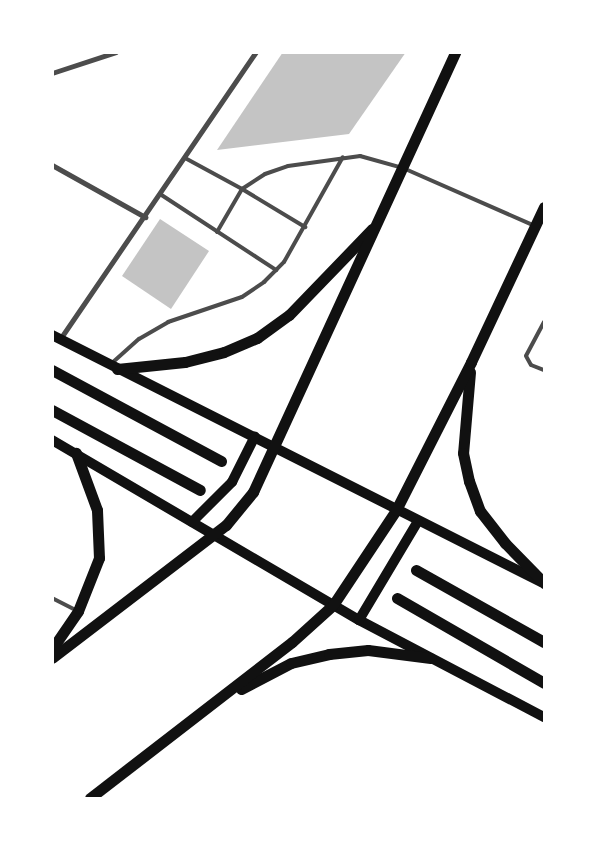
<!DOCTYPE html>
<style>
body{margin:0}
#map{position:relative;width:597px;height:851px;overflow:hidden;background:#fff;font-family:"DejaVu Sans",sans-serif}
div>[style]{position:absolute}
.building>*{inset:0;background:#c4c4c4}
.service>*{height:4px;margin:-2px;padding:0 2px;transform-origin:2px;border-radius:2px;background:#4c4c4c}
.minor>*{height:5px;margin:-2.5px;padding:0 2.5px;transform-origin:2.5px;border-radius:2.5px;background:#4c4c4c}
.secondary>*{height:10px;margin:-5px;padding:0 5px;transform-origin:5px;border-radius:5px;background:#111}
.primary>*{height:11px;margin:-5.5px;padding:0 5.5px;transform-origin:5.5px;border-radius:5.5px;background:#111}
.trunk>*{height:11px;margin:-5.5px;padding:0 5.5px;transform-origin:5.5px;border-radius:5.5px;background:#111}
span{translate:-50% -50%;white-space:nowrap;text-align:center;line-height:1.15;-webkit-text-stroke:4.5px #fff;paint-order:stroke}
.frame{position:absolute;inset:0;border:54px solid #fff;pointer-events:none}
</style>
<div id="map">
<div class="building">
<div style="clip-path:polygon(283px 52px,406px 52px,349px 134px,217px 150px)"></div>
<div style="clip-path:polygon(160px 219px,209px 251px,171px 309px,122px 276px)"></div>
</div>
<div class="service">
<div style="left:185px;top:158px;width:65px;rotate:28.5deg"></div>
<div style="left:242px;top:189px;width:27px;rotate:-33deg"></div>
<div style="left:265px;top:174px;width:24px;rotate:-19deg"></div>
<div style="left:288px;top:166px;width:73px;rotate:-7.9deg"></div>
<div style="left:360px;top:156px;width:45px;rotate:15.6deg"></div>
<div style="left:403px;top:168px;width:142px;rotate:23.7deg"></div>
<div style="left:160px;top:194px;width:139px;rotate:33.2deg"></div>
<div style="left:217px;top:232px;width:50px;rotate:-59.8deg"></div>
<div style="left:242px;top:189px;width:74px;rotate:31.1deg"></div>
<div style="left:544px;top:322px;width:38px;rotate:118deg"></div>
<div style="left:526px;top:356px;width:10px;rotate:61deg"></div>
<div style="left:531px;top:365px;width:14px;rotate:21deg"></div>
<div style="left:112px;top:363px;width:36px;rotate:-42deg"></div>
<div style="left:139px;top:339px;width:34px;rotate:-30deg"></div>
<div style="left:168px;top:322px;width:78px;rotate:-18.7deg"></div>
<div style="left:242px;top:297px;width:27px;rotate:-34deg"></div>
<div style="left:264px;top:282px;width:28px;rotate:-45deg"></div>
<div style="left:284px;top:262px;width:120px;rotate:-60.7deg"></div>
<div style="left:52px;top:598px;width:27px;rotate:27deg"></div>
</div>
<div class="minor">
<div style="left:52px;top:73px;width:67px;rotate:-18.2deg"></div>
<div style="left:52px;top:165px;width:107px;rotate:29.2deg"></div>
<div style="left:60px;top:339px;width:348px;rotate:-55.7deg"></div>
</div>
<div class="secondary">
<div style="left:52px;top:335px;width:548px;rotate:26.8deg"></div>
<div style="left:52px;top:440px;width:356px;rotate:30.4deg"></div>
<div style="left:359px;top:620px;width:209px;rotate:27.7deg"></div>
<div style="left:192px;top:522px;width:57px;rotate:-45deg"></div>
<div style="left:232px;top:482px;width:51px;rotate:-63.4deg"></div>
<div style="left:359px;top:620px;width:115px;rotate:-59.2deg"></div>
</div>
<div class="primary">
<div style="left:52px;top:370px;width:192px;rotate:28.3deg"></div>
<div style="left:52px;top:410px;width:168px;rotate:28.4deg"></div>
<div style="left:416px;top:570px;width:147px;rotate:29.4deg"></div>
<div style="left:397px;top:598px;width:170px;rotate:30deg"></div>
</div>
<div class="trunk">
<div style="left:117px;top:369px;width:68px;rotate:-5.9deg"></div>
<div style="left:185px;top:362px;width:40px;rotate:-14.4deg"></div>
<div style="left:224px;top:352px;width:36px;rotate:-23deg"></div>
<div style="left:257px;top:338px;width:39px;rotate:-36deg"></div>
<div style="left:289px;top:315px;width:120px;rotate:-46deg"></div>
<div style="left:470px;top:372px;width:81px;rotate:94.9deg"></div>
<div style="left:463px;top:453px;width:29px;rotate:78deg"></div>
<div style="left:469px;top:481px;width:32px;rotate:70deg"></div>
<div style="left:480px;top:511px;width:41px;rotate:52deg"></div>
<div style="left:505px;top:543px;width:56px;rotate:45.7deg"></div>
<div style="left:52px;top:649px;width:46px;rotate:-55.6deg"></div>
<div style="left:78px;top:611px;width:57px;rotate:-68.4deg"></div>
<div style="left:99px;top:558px;width:48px;rotate:-92.4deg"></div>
<div style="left:97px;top:510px;width:61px;rotate:-110.2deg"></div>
<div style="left:52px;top:658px;width:219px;rotate:-37.4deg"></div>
<div style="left:226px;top:525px;width:43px;rotate:-50.7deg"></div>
<div style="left:253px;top:492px;width:484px;rotate:-65.3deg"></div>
<div style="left:241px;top:689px;width:56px;rotate:-27.5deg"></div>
<div style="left:291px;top:663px;width:39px;rotate:-13deg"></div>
<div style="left:329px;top:654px;width:39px;rotate:-6deg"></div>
<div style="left:368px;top:650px;width:63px;rotate:7.4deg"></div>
<div style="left:90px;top:798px;width:255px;rotate:-37.7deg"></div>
<div style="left:292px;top:642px;width:55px;rotate:-42.1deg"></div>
<div style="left:333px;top:605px;width:114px;rotate:-56.4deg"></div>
<div style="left:396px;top:510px;width:166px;rotate:-63.1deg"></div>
<div style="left:471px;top:362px;width:171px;rotate:-64.8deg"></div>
</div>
<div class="frame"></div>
</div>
